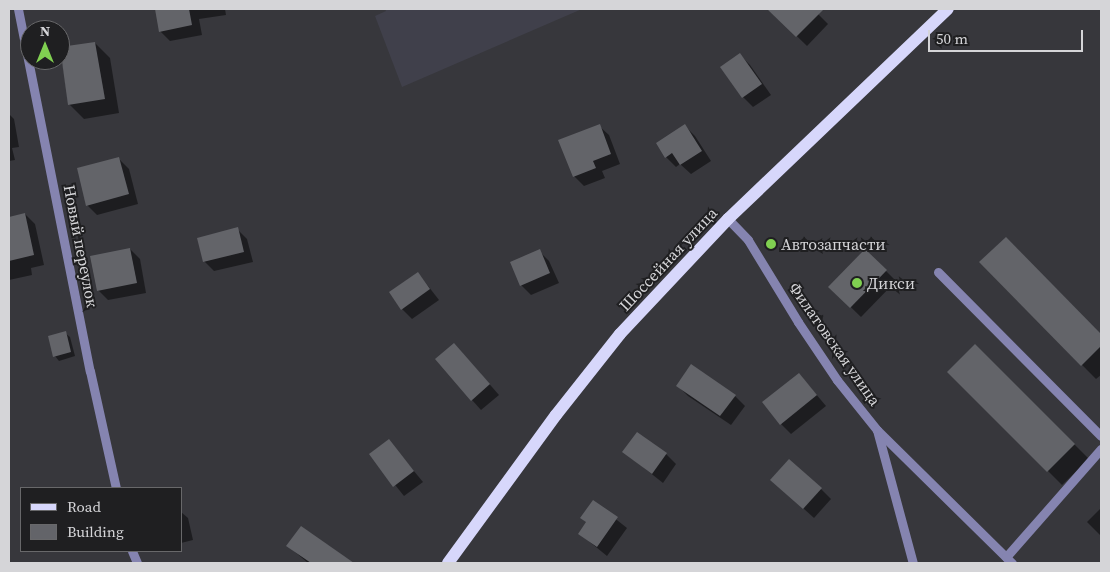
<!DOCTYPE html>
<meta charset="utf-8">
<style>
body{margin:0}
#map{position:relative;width:1110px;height:572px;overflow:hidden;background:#37373c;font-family:"Source Serif 4",serif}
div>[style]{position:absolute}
.built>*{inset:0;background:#40404b}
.shadow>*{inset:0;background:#0007}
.building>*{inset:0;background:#636469}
.minor>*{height:9px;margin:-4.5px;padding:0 4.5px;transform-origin:4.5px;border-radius:4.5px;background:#8584b0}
.major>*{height:12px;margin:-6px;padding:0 6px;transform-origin:6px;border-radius:6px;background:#d7d7fb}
.dots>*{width:14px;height:14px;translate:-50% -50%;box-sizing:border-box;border:2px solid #1f1f21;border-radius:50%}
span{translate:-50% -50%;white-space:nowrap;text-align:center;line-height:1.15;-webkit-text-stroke:4px #1f1f21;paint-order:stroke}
.poi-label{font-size:16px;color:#d5d5d8}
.left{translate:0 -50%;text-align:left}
.street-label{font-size:16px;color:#d5d5d8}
.frame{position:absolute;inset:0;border:10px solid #d5d5d8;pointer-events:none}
.legend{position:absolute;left:20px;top:487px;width:162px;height:65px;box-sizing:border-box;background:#1f1f21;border:1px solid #68686a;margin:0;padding:6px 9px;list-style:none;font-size:15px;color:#d5d5d8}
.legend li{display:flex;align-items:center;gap:10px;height:25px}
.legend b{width:25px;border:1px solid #68686a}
.north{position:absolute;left:20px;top:20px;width:50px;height:50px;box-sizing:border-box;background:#1f1f21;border:1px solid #68686a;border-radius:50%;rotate:0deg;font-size:14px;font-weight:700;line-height:20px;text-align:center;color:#d5d5d8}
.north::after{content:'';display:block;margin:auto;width:18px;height:22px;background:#80d051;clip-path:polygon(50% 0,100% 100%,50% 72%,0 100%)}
.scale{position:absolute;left:928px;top:30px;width:155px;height:22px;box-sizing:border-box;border:2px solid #d5d5d8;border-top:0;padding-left:6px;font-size:15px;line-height:18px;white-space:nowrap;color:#d5d5d8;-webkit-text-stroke:4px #1f1f21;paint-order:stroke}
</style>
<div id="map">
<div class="built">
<div style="clip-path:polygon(385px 9px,582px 9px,402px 87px,375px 16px,386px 11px)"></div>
</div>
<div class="shadow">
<div style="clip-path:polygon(156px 9px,225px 9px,226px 15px,199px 19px,202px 35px,170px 41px,160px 31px)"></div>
<div style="clip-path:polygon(769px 9px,813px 9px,828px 24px,807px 46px)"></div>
<div style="clip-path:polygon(95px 43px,110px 58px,119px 113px,84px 119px,69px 104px,60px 48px)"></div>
<div style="clip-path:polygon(740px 55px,750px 65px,771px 95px,753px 107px,743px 97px,722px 67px)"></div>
<div style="clip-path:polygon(9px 114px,14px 119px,19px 147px,12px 148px,15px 160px,9px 161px)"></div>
<div style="clip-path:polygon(599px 126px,609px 135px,620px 164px,602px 171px,605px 178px,584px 186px,574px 176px)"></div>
<div style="clip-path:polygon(685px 126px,695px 136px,711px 161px,691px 174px,680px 164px,676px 167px,666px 157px)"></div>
<div style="clip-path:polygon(119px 159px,129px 169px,138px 204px,97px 215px,87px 205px)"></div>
<div style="clip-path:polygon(25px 214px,35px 224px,44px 265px,31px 268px,32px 275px,9px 280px,9px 218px)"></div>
<div style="clip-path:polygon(237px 229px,247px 239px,253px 262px,214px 271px,204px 261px)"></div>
<div style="clip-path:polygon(1006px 238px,1101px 335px,1101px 375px,1096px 379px,981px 263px)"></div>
<div style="clip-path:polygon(130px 249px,140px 259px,146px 293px,108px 300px,98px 290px)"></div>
<div style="clip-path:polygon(865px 250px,896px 281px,861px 317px,830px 287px)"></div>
<div style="clip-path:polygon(539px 251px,549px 261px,559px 283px,531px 295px,521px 285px)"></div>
<div style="clip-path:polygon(418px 273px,439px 300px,412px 319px,402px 309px)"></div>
<div style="clip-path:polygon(65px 333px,70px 337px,75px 356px,59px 361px,55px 356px)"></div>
<div style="clip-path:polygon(975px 345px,1089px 459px,1062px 485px,949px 372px)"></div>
<div style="clip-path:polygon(464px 355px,499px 395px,481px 410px,472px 400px)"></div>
<div style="clip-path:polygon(799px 374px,826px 406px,791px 434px,781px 424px)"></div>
<div style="clip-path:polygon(678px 386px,735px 396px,745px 406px,731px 425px,688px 396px)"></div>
<div style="clip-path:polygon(389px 441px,423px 482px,404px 496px,371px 455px)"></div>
<div style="clip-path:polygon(624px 452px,666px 454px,676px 464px,663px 483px)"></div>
<div style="clip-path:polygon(782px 489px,821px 489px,831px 499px,814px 518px)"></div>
<div style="clip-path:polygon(593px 501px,627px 528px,607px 556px,580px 534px,587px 523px)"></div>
<div style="clip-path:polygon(1101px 508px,1101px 536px,1087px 522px)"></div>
<div style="clip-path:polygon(181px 512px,188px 518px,193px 540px,181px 543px)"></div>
<div style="clip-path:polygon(288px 546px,341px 556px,349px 563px,308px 563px)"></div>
</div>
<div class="building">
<div style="clip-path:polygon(155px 9px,189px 9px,192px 25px,159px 32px)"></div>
<div style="clip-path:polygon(767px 9px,824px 9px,796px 37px)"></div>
<div style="clip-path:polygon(95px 42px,105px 99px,68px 105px,60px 47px)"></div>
<div style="clip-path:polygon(740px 53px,762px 84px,742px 98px,720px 67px)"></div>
<div style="clip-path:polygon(600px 124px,611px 154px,593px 161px,596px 168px,573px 177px,558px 140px)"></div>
<div style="clip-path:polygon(685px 124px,702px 151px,680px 165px,672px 153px,665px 158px,656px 143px)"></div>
<div style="clip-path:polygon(119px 157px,129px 194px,86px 206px,77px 168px)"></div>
<div style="clip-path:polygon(25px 213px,34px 255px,9px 261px,9px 217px)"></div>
<div style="clip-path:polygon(238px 227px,244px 252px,203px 262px,197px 238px)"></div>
<div style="clip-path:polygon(1006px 237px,1101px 334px,1101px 346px,1081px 366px,979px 262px)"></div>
<div style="clip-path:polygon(130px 248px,137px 283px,97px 291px,90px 256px)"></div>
<div style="clip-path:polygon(540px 249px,550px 273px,520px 286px,510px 262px)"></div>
<div style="clip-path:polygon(865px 249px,887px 270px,850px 308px,828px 287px)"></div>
<div style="clip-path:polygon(418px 272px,430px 289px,401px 310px,389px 292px)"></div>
<div style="clip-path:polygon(66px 331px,71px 352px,53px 357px,48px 336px)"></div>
<div style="clip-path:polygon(454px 343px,490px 384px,471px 401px,435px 359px)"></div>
<div style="clip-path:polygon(975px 344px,1075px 444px,1047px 472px,947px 372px)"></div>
<div style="clip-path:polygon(691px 364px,736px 395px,720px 416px,676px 386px)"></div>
<div style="clip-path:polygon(799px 373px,817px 395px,780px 425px,762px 402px)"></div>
<div style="clip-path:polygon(637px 432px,667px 453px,652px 474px,622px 452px)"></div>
<div style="clip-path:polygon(389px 439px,414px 471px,393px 487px,369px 454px)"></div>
<div style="clip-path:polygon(789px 459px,822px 488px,803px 509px,770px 480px)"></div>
<div style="clip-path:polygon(593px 500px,618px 517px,597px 547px,578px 534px,586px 522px,580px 518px)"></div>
<div style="clip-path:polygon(301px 526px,354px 563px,311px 563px,286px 546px)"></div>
</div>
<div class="minor">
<div style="left:18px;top:9px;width:369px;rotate:78.8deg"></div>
<div style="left:90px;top:371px;width:120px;rotate:77.5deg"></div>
<div style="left:728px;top:219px;width:29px;rotate:46deg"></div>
<div style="left:748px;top:240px;width:96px;rotate:58.6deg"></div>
<div style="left:798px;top:322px;width:70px;rotate:56.1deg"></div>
<div style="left:837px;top:380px;width:64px;rotate:51.3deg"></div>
<div style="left:877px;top:430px;width:190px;rotate:44.6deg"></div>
<div style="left:938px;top:272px;width:231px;rotate:45.2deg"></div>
<div style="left:877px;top:430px;width:138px;rotate:74.9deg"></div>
<div style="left:132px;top:551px;width:13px;rotate:67deg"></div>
<div style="left:1006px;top:557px;width:144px;rotate:-48.7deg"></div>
</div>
<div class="major">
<div style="left:448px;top:563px;width:183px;rotate:-53.9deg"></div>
<div style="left:556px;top:415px;width:103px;rotate:-51.7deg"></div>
<div style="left:620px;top:334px;width:158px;rotate:-46.8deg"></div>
<div style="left:728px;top:219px;width:304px;rotate:-43.7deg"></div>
</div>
<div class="dots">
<div style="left:771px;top:244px;background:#80d051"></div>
<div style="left:857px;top:283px;background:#80d051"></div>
</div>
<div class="poi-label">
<span class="left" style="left:781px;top:244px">Автозапчасти</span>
<span class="left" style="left:867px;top:283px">Дикси</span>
</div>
<div class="street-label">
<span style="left:81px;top:246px;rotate:79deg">Новый переулок</span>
<span style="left:668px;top:259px;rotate:-47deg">Шоссейная улица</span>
<span style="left:835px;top:344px;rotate:55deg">Филатовская улица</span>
</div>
<div class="frame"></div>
<ul class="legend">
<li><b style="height:6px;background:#d7d7fb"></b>Road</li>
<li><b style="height:14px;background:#636469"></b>Building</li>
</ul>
<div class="north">N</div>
<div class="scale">50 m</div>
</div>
